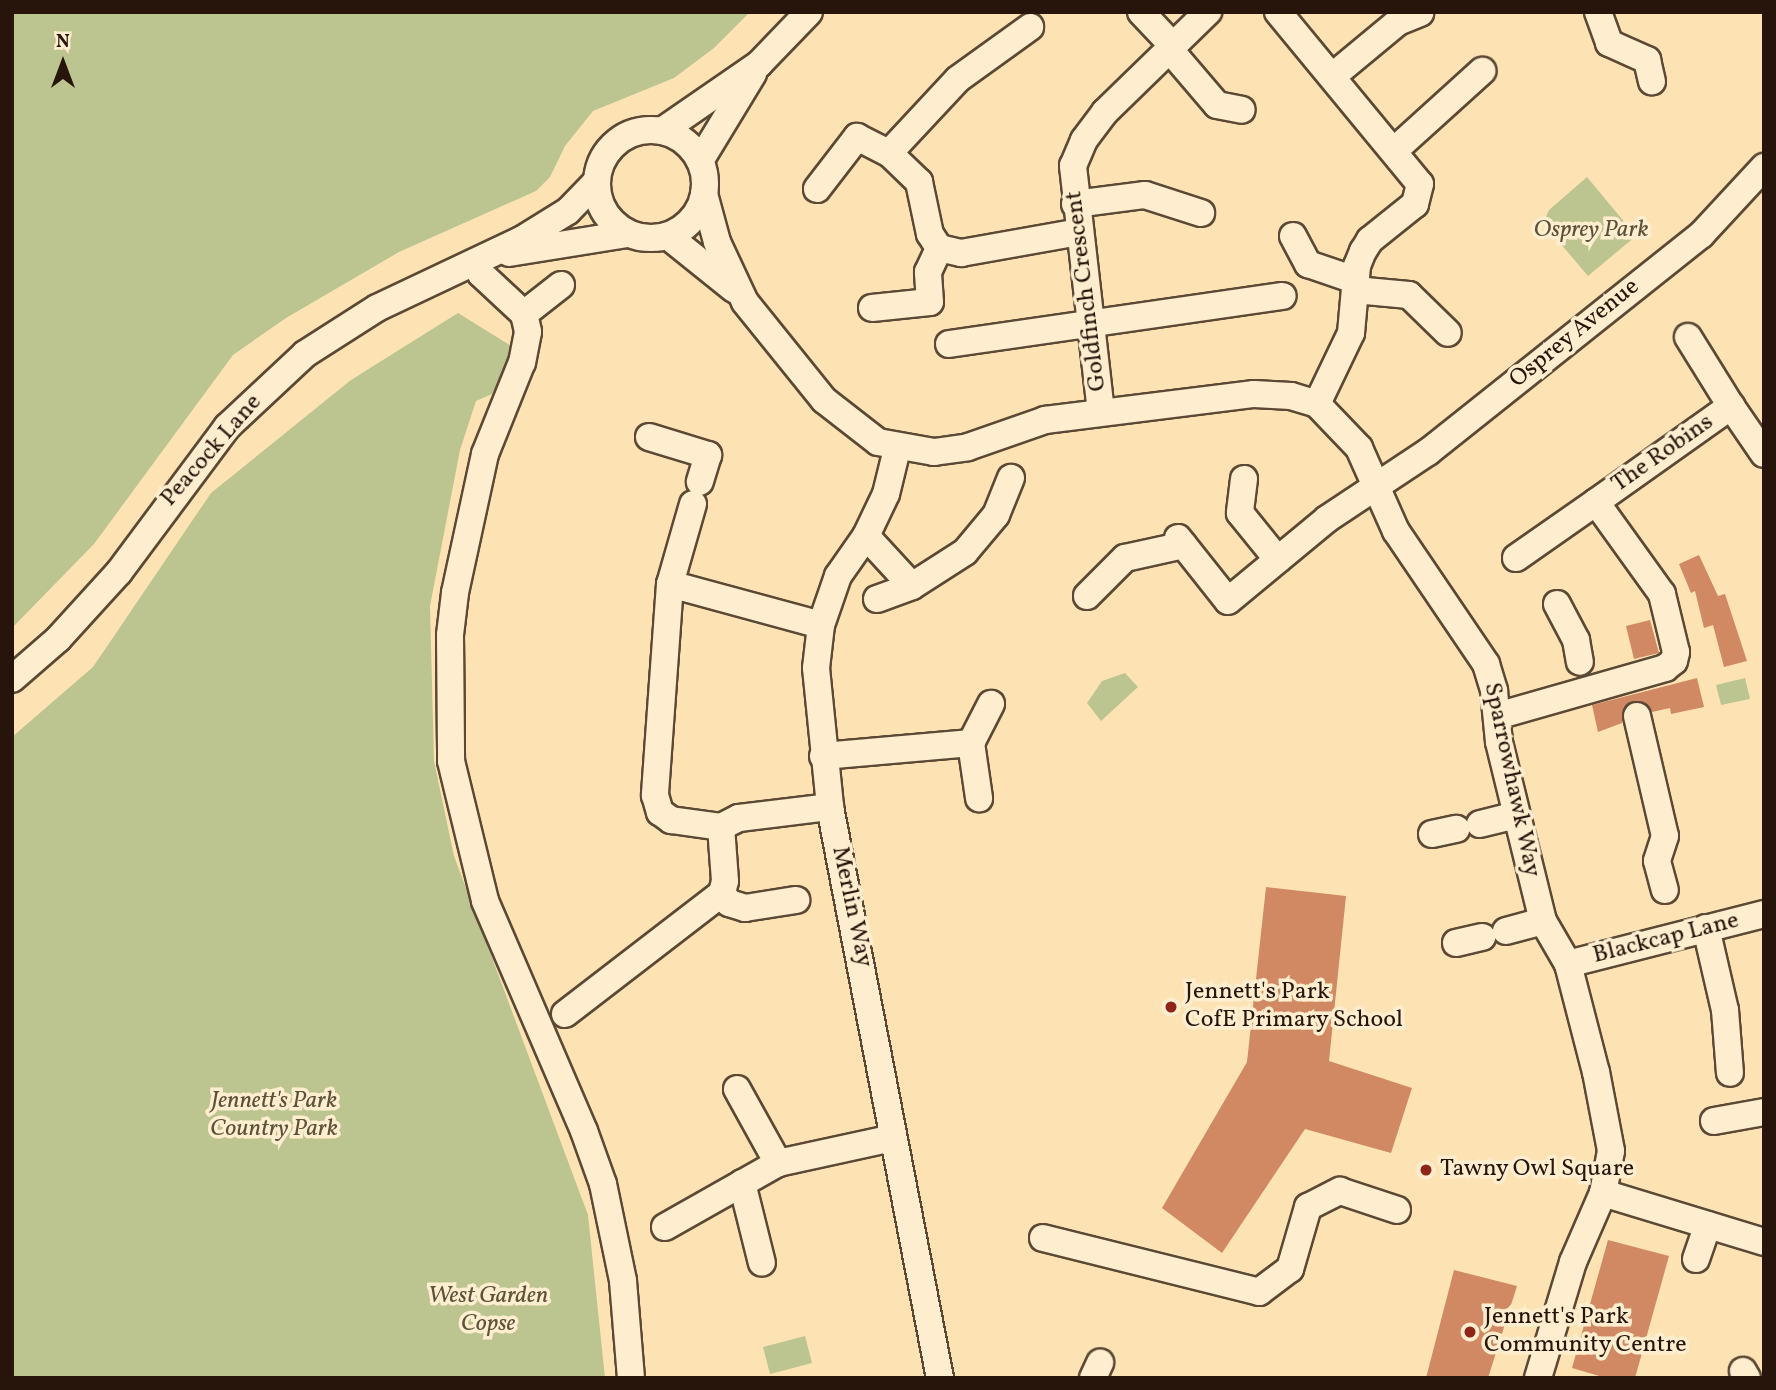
<!DOCTYPE html>
<style>
body{margin:0}
#map{position:relative;width:1776px;height:1390px;overflow:hidden;background:#fde3b4;font-family:Vollkorn,serif}
div>[style]{position:absolute}
.green>*{inset:0;background:#bcc490}
.building>*{inset:0;background:#d08962}
.roads{filter:drop-shadow(2px 0 #5c4835) drop-shadow(-2px 0 #5c4835) drop-shadow(0 2px #5c4835) drop-shadow(0 -2px #5c4835)}
.minor>*{height:26px;margin:-13px;padding:0 13px;transform-origin:13px;border-radius:13px;background:#feedce}
.minor>.ring{margin:-13px;padding:0;box-sizing:content-box;background:none;border:26px solid #feedce;border-radius:50%}
.dots>*{width:19px;height:19px;translate:-50% -50%;box-sizing:border-box;border:4px solid #feedce;border-radius:50%}
span{translate:-50% -50%;white-space:nowrap;text-align:center;line-height:1.15;-webkit-text-stroke:7px #feedce;paint-order:stroke}
.park-label{font-size:24px;color:#5b523a;font-style:italic}
.street-label{font-size:24px;color:#27140b}
.poi-label{font-size:24px;color:#27140b}
.left{translate:0 -50%;text-align:left}
.frame{position:absolute;inset:0;border:14px solid #27140b;pointer-events:none}
.north{position:absolute;left:28px;top:28px;width:70px;height:70px;-webkit-text-stroke:5px #feedce;paint-order:stroke;rotate:0deg;font-size:19px;font-weight:700;line-height:28px;text-align:center;color:#27140b}
.north::after{content:'';display:block;margin:auto;width:24px;height:32px;background:#27140b;clip-path:polygon(50% 0,100% 100%,50% 72%,0 100%)}
</style>
<div id="map">
<div class="green">
<div style="clip-path:polygon(12px 12px,750px 12px,714px 48px,674px 78px,593px 111px,565px 146px,550px 177px,536px 191px,399px 252px,286px 318px,233px 355px,94px 544px,12px 628px)"></div>
<div style="clip-path:polygon(1587px 177px,1636px 236px,1588px 276px,1543px 223px,1549px 210px)"></div>
<div style="clip-path:polygon(458px 313px,516px 349px,492px 394px,476px 401px,460px 450px,430px 606px,434px 761px,454px 856px,588px 1215px,605px 1378px,12px 1378px,12px 737px,93px 667px,211px 493px,351px 380px)"></div>
<div style="clip-path:polygon(1125px 673px,1138px 687px,1101px 721px,1087px 703px,1102px 681px)"></div>
<div style="clip-path:polygon(1745px 678px,1750px 699px,1721px 705px,1716px 685px)"></div>
<div style="clip-path:polygon(805px 1336px,812px 1363px,770px 1374px,763px 1347px)"></div>
</div>
<div class="building">
<div style="clip-path:polygon(1699px 555px,1718px 596px,1725px 594px,1747px 661px,1724px 667px,1713px 625px,1704px 628px,1695px 591px,1691px 593px,1679px 564px)"></div>
<div style="clip-path:polygon(1650px 620px,1659px 653px,1634px 659px,1626px 626px)"></div>
<div style="clip-path:polygon(1697px 678px,1704px 707px,1671px 714px,1670px 708px,1652px 712px,1648px 705px,1634px 701px,1622px 711px,1622px 723px,1598px 732px,1592px 705px)"></div>
<div style="clip-path:polygon(1266px 887px,1346px 896px,1329px 1061px,1412px 1088px,1391px 1153px,1305px 1129px,1222px 1253px,1162px 1208px,1247px 1062px)"></div>
<div style="clip-path:polygon(1608px 1240px,1669px 1256px,1635px 1378px,1606px 1378px,1572px 1368px)"></div>
<div style="clip-path:polygon(1454px 1270px,1517px 1286px,1488px 1378px,1426px 1378px)"></div>
</div>
<div class="roads">
<div class="minor">
<div style="left:1141px;top:12px;width:47px;rotate:46.7deg"></div>
<div style="left:1278px;top:12px;width:223px;rotate:50.5deg"></div>
<div style="left:1420px;top:184px;width:21px;rotate:104deg"></div>
<div style="left:1415px;top:204px;width:58px;rotate:141.3deg"></div>
<div style="left:1370px;top:240px;width:13px;rotate:122deg"></div>
<div style="left:1363px;top:251px;width:16px;rotate:112deg"></div>
<div style="left:1357px;top:266px;width:67px;rotate:95.1deg"></div>
<div style="left:1351px;top:333px;width:79px;rotate:115.6deg"></div>
<div style="left:1598px;top:12px;width:33px;rotate:70deg"></div>
<div style="left:1609px;top:43px;width:42px;rotate:24.1deg"></div>
<div style="left:1647px;top:60px;width:22px;rotate:77deg"></div>
<div style="left:1170px;top:50px;width:72px;rotate:49.5deg"></div>
<div style="left:1217px;top:105px;width:25px;rotate:11deg"></div>
<div style="left:1334px;top:75px;width:83px;rotate:-39.6deg"></div>
<div style="left:1398px;top:22px;width:24px;rotate:-22deg"></div>
<div class="ring" style="left:597px;top:130px;width:82px;height:82px"></div>
<div style="left:662px;top:131px;width:118px;rotate:-34.6deg"></div>
<div style="left:759px;top:64px;width:72px;rotate:-46.1deg"></div>
<div style="left:1395px;top:150px;width:118px;rotate:-42.2deg"></div>
<div style="left:889px;top:153px;width:101px;rotate:-47deg"></div>
<div style="left:958px;top:79px;width:89px;rotate:-35.8deg"></div>
<div style="left:700px;top:161px;width:102px;rotate:-58.7deg"></div>
<div style="left:817px;top:189px;width:66px;rotate:-52.4deg"></div>
<div style="left:857px;top:137px;width:36px;rotate:27deg"></div>
<div style="left:889px;top:153px;width:42px;rotate:44deg"></div>
<div style="left:919px;top:182px;width:53px;rotate:78.1deg"></div>
<div style="left:930px;top:234px;width:17px;rotate:57deg"></div>
<div style="left:939px;top:248px;width:23px;rotate:13deg"></div>
<div style="left:961px;top:253px;width:120px;rotate:-10.1deg"></div>
<div style="left:704px;top:194px;width:50px;rotate:74.8deg"></div>
<div style="left:717px;top:242px;width:66px;rotate:65deg"></div>
<div style="left:745px;top:302px;width:126px;rotate:51.1deg"></div>
<div style="left:824px;top:400px;width:68px;rotate:37.9deg"></div>
<div style="left:878px;top:442px;width:57px;rotate:10.1deg"></div>
<div style="left:934px;top:452px;width:34px;rotate:-8deg"></div>
<div style="left:968px;top:447px;width:82px;rotate:-19.3deg"></div>
<div style="left:1045px;top:420px;width:211px;rotate:-7.1deg"></div>
<div style="left:1254px;top:394px;width:37px;rotate:3deg"></div>
<div style="left:1291px;top:396px;width:27px;rotate:17deg"></div>
<div style="left:1317px;top:404px;width:61px;rotate:46.3deg"></div>
<div style="left:1359px;top:448px;width:91px;rotate:66deg"></div>
<div style="left:1396px;top:531px;width:161px;rotate:55.9deg"></div>
<div style="left:1486px;top:664px;width:28px;rotate:73deg"></div>
<div style="left:1494px;top:691px;width:51px;rotate:84.4deg"></div>
<div style="left:1499px;top:742px;width:184px;rotate:76.2deg"></div>
<div style="left:1543px;top:921px;width:50px;rotate:59.8deg"></div>
<div style="left:1568px;top:964px;width:112px;rotate:75.5deg"></div>
<div style="left:1596px;top:1072px;width:80px;rotate:79.2deg"></div>
<div style="left:1611px;top:1151px;width:43px;rotate:100.8deg"></div>
<div style="left:1603px;top:1193px;width:75px;rotate:113.5deg"></div>
<div style="left:1573px;top:1262px;width:121px;rotate:106.8deg"></div>
<div style="left:1075px;top:204px;width:71px;rotate:-7.3deg"></div>
<div style="left:1145px;top:195px;width:59px;rotate:17.8deg"></div>
<div style="left:668px;top:236px;width:85px;rotate:38.8deg"></div>
<div style="left:1293px;top:236px;width:32px;rotate:62deg"></div>
<div style="left:1308px;top:264px;width:50px;rotate:18.8deg"></div>
<div style="left:509px;top:253px;width:120px;rotate:-9.1deg"></div>
<div style="left:475px;top:262px;width:13px;rotate:63deg"></div>
<div style="left:481px;top:274px;width:59px;rotate:42.9deg"></div>
<div style="left:524px;top:314px;width:18px;rotate:77deg"></div>
<div style="left:528px;top:332px;width:31px;rotate:101deg"></div>
<div style="left:522px;top:362px;width:99px;rotate:111.9deg"></div>
<div style="left:485px;top:454px;width:142px;rotate:102.2deg"></div>
<div style="left:455px;top:593px;width:42px;rotate:96.8deg"></div>
<div style="left:450px;top:635px;width:126px;rotate:89.5deg"></div>
<div style="left:451px;top:761px;width:144px;rotate:76.3deg"></div>
<div style="left:485px;top:901px;width:250px;rotate:66.7deg"></div>
<div style="left:584px;top:1131px;width:56px;rotate:70.3deg"></div>
<div style="left:603px;top:1184px;width:99px;rotate:78.3deg"></div>
<div style="left:623px;top:1281px;width:97px;rotate:85.3deg"></div>
<div style="left:1355px;top:290px;width:54px;rotate:5.3deg"></div>
<div style="left:1409px;top:295px;width:54px;rotate:44.3deg"></div>
<div style="left:872px;top:308px;width:58px;rotate:-5.9deg"></div>
<div style="left:930px;top:302px;width:30px;rotate:-94deg"></div>
<div style="left:928px;top:272px;width:26px;rotate:-65deg"></div>
<div style="left:524px;top:314px;width:47px;rotate:-38.1deg"></div>
<div style="left:1688px;top:337px;width:81px;rotate:58.1deg"></div>
<div style="left:949px;top:344px;width:337px;rotate:-8.2deg"></div>
<div style="left:1101px;top:412px;width:248px;rotate:-96.5deg"></div>
<div style="left:1073px;top:166px;width:28px;rotate:-67deg"></div>
<div style="left:1084px;top:140px;width:35px;rotate:-53deg"></div>
<div style="left:1105px;top:112px;width:144px;rotate:-44.2deg"></div>
<div style="left:649px;top:437px;width:62px;rotate:17deg"></div>
<div style="left:708px;top:455px;width:28px;rotate:107deg"></div>
<div style="left:897px;top:449px;width:46px;rotate:103.7deg"></div>
<div style="left:886px;top:494px;width:47px;rotate:115.5deg"></div>
<div style="left:866px;top:536px;width:49px;rotate:125deg"></div>
<div style="left:838px;top:576px;width:52px;rotate:109.1deg"></div>
<div style="left:821px;top:625px;width:43px;rotate:96.6deg"></div>
<div style="left:816px;top:668px;width:140px;rotate:84.2deg"></div>
<div style="left:830px;top:807px;width:581px;rotate:79.1deg"></div>
<div style="left:1244px;top:479px;width:34px;rotate:97deg"></div>
<div style="left:1240px;top:513px;width:60px;rotate:51deg"></div>
<div style="left:693px;top:504px;width:83px;rotate:106deg"></div>
<div style="left:670px;top:584px;width:212px;rotate:94.1deg"></div>
<div style="left:655px;top:795px;width:18px;rotate:74deg"></div>
<div style="left:660px;top:812px;width:14px;rotate:36deg"></div>
<div style="left:671px;top:820px;width:50px;rotate:8deg"></div>
<div style="left:866px;top:536px;width:68px;rotate:47.4deg"></div>
<div style="left:1178px;top:538px;width:80px;rotate:51.6deg"></div>
<div style="left:1228px;top:601px;width:129px;rotate:-39.6deg"></div>
<div style="left:1327px;top:519px;width:121px;rotate:-33.6deg"></div>
<div style="left:1428px;top:452px;width:349px;rotate:-38.5deg"></div>
<div style="left:1701px;top:235px;width:93px;rotate:-47.2deg"></div>
<div style="left:1516px;top:558px;width:98px;rotate:-35deg"></div>
<div style="left:670px;top:584px;width:156px;rotate:15.2deg"></div>
<div style="left:1087px;top:596px;width:54px;rotate:-45deg"></div>
<div style="left:1125px;top:558px;width:60px;rotate:-12.4deg"></div>
<div style="left:877px;top:599px;width:37px;rotate:-20deg"></div>
<div style="left:912px;top:586px;width:63px;rotate:-32.7deg"></div>
<div style="left:965px;top:552px;width:48px;rotate:-50deg"></div>
<div style="left:996px;top:515px;width:40px;rotate:-68deg"></div>
<div style="left:1557px;top:604px;width:41px;rotate:62.2deg"></div>
<div style="left:1576px;top:640px;width:22px;rotate:80deg"></div>
<div style="left:12px;top:679px;width:61px;rotate:-41deg"></div>
<div style="left:58px;top:639px;width:91px;rotate:-47.7deg"></div>
<div style="left:119px;top:572px;width:181px;rotate:-53.3deg"></div>
<div style="left:227px;top:427px;width:107px;rotate:-43.1deg"></div>
<div style="left:305px;top:354px;width:85px;rotate:-32.6deg"></div>
<div style="left:377px;top:308px;width:159px;rotate:-25.3deg"></div>
<div style="left:521px;top:240px;width:55px;rotate:-31.7deg"></div>
<div style="left:568px;top:211px;width:40px;rotate:-46deg"></div>
<div style="left:1497px;top:716px;width:175px;rotate:-15.9deg"></div>
<div style="left:1665px;top:668px;width:11px;rotate:-38deg"></div>
<div style="left:1674px;top:661px;width:9px;rotate:-77deg"></div>
<div style="left:1676px;top:652px;width:60px;rotate:-103.6deg"></div>
<div style="left:1662px;top:594px;width:113px;rotate:-125.7deg"></div>
<div style="left:1596px;top:502px;width:166px;rotate:-35.4deg"></div>
<div style="left:1731px;top:406px;width:58px;rotate:55.5deg"></div>
<div style="left:1637px;top:716px;width:123px;rotate:76.9deg"></div>
<div style="left:1665px;top:836px;width:26px;rotate:108deg"></div>
<div style="left:1657px;top:861px;width:30px;rotate:75deg"></div>
<div style="left:971px;top:743px;width:56px;rotate:81.7deg"></div>
<div style="left:823px;top:756px;width:149px;rotate:-5deg"></div>
<div style="left:971px;top:743px;width:44px;rotate:-62.9deg"></div>
<div style="left:1480px;top:824px;width:36px;rotate:-14deg"></div>
<div style="left:1432px;top:834px;width:25px;rotate:-12deg"></div>
<div style="left:722px;top:893px;width:12px;rotate:55deg"></div>
<div style="left:729px;top:903px;width:17px;rotate:17deg"></div>
<div style="left:745px;top:908px;width:52px;rotate:-8.9deg"></div>
<div style="left:1706px;top:928px;width:84px;rotate:77deg"></div>
<div style="left:1725px;top:1010px;width:63px;rotate:85.5deg"></div>
<div style="left:1506px;top:931px;width:38px;rotate:-15deg"></div>
<div style="left:1456px;top:943px;width:27px;rotate:-13deg"></div>
<div style="left:1568px;top:964px;width:202px;rotate:-14.3deg"></div>
<div style="left:565px;top:1014px;width:198px;rotate:-37.6deg"></div>
<div style="left:722px;top:893px;width:12px;rotate:-76deg"></div>
<div style="left:725px;top:881px;width:54px;rotate:-94.2deg"></div>
<div style="left:721px;top:827px;width:20px;rotate:-27deg"></div>
<div style="left:739px;top:818px;width:92px;rotate:-6.9deg"></div>
<div style="left:737px;top:1089px;width:85px;rotate:61deg"></div>
<div style="left:1714px;top:1121px;width:51px;rotate:-10.2deg"></div>
<div style="left:742px;top:1183px;width:82px;rotate:76deg"></div>
<div style="left:1603px;top:1193px;width:168px;rotate:16.9deg"></div>
<div style="left:665px;top:1227px;width:130px;rotate:-29.5deg"></div>
<div style="left:778px;top:1163px;width:118px;rotate:-12.3deg"></div>
<div style="left:1043px;top:1238px;width:223px;rotate:14deg"></div>
<div style="left:1259px;top:1292px;width:39px;rotate:-37deg"></div>
<div style="left:1290px;top:1269px;width:65px;rotate:-73.8deg"></div>
<div style="left:1308px;top:1207px;width:36px;rotate:-27deg"></div>
<div style="left:1340px;top:1191px;width:60px;rotate:18.4deg"></div>
<div style="left:1696px;top:1259px;width:36px;rotate:-71deg"></div>
<div style="left:1743px;top:1371px;width:8px;rotate:60deg"></div>
<div style="left:1093px;top:1378px;width:17px;rotate:-65deg"></div>
</div>
</div>
<div class="dots">
<div style="left:1171px;top:1007px;background:#8f2418"></div>
<div style="left:1426px;top:1170px;background:#8f2418"></div>
<div style="left:1470px;top:1332px;background:#8f2418"></div>
</div>
<div class="park-label">
<span style="left:1591px;top:231px">Osprey Park</span>
<span style="left:274px;top:1116px">Jennett's Park<br>Country Park</span>
<span style="left:488px;top:1311px">West Garden<br>Copse</span>
</div>
<div class="street-label">
<span style="left:1087px;top:291px;rotate:-97deg">Goldfinch Crescent</span>
<span style="left:1575px;top:334px;rotate:-39deg">Osprey Avenue</span>
<span style="left:212px;top:451px;rotate:-49deg">Peacock Lane</span>
<span style="left:1663px;top:454px;rotate:-35deg">The Robins</span>
<span style="left:1511px;top:780px;rotate:78deg">Sparrowhawk Way</span>
<span style="left:851px;top:907px;rotate:78deg">Merlin Way</span>
<span style="left:1666px;top:939px;rotate:-14deg">Blackcap Lane</span>
</div>
<div class="poi-label">
<span class="left" style="left:1185px;top:1007px">Jennett's Park<br>CofE Primary School</span>
<span class="left" style="left:1440px;top:1170px">Tawny Owl Square</span>
<span class="left" style="left:1484px;top:1332px">Jennett's Park<br>Community Centre</span>
</div>
<div class="frame"></div>
<div class="north">N</div>
</div>
